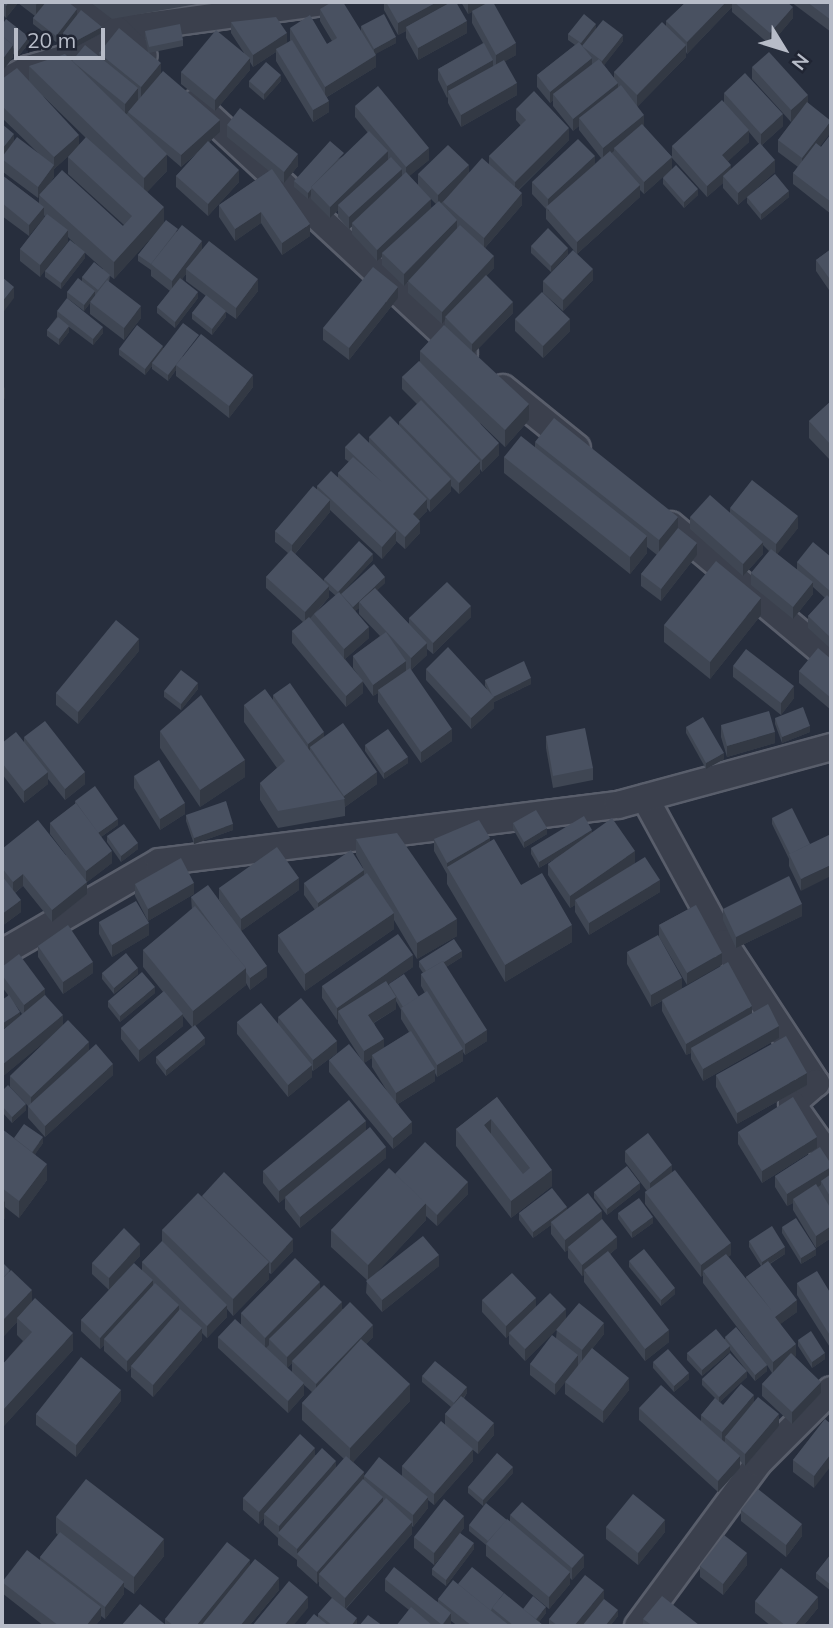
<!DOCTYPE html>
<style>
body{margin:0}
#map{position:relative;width:833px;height:1628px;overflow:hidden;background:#272e3d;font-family:Mulish,sans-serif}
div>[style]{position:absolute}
.roads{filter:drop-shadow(2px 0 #595e6b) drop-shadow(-2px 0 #595e6b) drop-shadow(0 2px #595e6b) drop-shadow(0 -2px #595e6b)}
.street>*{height:26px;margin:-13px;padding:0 13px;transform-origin:13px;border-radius:13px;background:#3b404d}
.wall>*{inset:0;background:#3f4653}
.shaded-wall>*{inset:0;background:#333944}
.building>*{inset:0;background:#495161}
span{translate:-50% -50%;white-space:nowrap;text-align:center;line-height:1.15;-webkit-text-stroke:5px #202533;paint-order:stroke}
.frame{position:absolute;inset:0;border:4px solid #b7bcc8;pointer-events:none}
.north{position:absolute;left:749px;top:14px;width:70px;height:70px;-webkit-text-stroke:5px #202533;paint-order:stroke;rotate:128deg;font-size:19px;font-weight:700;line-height:28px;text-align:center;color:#b7bcc8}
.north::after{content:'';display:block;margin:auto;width:24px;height:32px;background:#b7bcc8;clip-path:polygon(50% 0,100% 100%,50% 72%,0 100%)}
.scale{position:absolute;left:14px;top:28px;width:91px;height:32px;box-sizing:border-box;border:4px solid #b7bcc8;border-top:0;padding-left:9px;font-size:21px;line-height:24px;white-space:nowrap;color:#b7bcc8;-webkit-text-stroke:5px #202533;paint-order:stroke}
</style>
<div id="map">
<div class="roads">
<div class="street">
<div style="left:71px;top:2px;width:54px;rotate:31.3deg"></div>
<div style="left:117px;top:30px;width:208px;rotate:-7.7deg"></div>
<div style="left:2px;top:83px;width:30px;rotate:-28deg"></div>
<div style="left:28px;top:69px;width:58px;rotate:-15.9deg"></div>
<div style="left:84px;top:53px;width:40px;rotate:-34.9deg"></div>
<div style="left:117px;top:30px;width:37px;rotate:44deg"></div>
<div style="left:195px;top:103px;width:367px;rotate:42.9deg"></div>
<div style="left:503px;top:388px;width:95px;rotate:39deg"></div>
<div style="left:671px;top:525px;width:209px;rotate:39.9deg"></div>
<div style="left:645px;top:798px;width:165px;rotate:61.4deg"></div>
<div style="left:724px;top:943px;width:168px;rotate:56.7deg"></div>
<div style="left:816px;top:1083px;width:32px;rotate:139deg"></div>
<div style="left:792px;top:1104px;width:67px;rotate:54.7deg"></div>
<div style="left:2px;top:953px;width:181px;rotate:-30.1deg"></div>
<div style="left:159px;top:862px;width:463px;rotate:-7.1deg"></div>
<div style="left:618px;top:805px;width:221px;rotate:-15.2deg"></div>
<div style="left:638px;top:1626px;width:202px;rotate:-53.6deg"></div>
<div style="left:758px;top:1463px;width:103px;rotate:-45deg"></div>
</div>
</div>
<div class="wall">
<div style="clip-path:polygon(2px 2px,68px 2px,77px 15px,102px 33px,74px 48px,63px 39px,63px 33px,56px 42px,33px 24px,33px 18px,35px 16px,18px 3px,6px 18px,2px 14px)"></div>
<div style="clip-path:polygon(90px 2px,208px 2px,112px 19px)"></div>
<div style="clip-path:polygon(384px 2px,456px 2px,467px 33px,418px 60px,406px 38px,406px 31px,398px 35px,384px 10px)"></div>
<div style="clip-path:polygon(461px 2px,493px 2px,516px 55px,505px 61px,517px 95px,461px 127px,448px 103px,448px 97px,447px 98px,438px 80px,438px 69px,483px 43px,472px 23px,472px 12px,468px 14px)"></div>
<div style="clip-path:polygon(evenodd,686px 2px,787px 2px,793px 18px,770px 45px,732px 12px,732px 7px,687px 54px,686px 52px,686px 57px,637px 107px,644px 127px,672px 157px,672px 146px,724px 102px,724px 93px,783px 126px,762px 145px,775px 172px,738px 205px,723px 188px,723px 183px,707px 197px,672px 158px,672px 169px,698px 195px,684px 208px,663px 184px,663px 178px,664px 176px,644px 194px,640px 190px,640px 197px,577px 254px,546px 219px,546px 209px,532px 194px,532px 182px,595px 164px,601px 158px,579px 130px,579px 126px,573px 131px,553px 106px,553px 100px,550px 103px,537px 87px,537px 75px,575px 45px,568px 40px,568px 34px,596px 29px,623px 41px,604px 65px,614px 78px,614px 72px,666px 26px,666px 21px,686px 2px,749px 132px,759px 144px,731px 170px,728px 161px,749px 142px,749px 132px)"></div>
<div style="clip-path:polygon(791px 2px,831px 2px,831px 32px)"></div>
<div style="clip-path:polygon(320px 9px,361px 32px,361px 26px,396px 43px,375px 54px,376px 67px,327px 97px,329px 112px,313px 122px,276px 61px,276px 52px,253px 67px,250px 62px,250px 70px,215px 111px,181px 84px,181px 72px,244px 53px,231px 33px,231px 22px,287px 43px,290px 41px,290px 28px,327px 44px,332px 41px,320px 21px)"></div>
<div style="clip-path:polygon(2px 25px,29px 43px,18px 57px,13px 54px,13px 57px,2px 72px)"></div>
<div style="clip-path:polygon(evenodd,145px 31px,183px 40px,183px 46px,149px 53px,161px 73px,220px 132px,209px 142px,239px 182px,208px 216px,176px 187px,176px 176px,197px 153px,181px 167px,167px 155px,167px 171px,147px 192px,164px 223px,202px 249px,258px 291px,236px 319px,226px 312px,226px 317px,212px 335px,192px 319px,192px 313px,206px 296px,186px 281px,186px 274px,182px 279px,198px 298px,175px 328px,157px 313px,157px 307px,170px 291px,151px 276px,151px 270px,138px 261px,138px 255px,157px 231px,114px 279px,110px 276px,109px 282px,141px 318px,124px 340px,90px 314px,90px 303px,84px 311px,67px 298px,67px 292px,82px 281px,82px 277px,103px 269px,85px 253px,85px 258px,61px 289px,45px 277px,45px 271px,75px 244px,68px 237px,40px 277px,20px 261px,20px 249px,45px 217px,44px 215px,29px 236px,2px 216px,2px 221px,2px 124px,14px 142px,38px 153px,2px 118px,2px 79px,29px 81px,29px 66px,99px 56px,99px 53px,148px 52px,145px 37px,145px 31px,43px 96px,86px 138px,79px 145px,43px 96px,145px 31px,73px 152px,68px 157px,68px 174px,124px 225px,123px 226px,47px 187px,54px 177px,54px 169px,73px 152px,145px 31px,3px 172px,38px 198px,39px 196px,39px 203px,3px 176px,3px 172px)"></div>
<div style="clip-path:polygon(752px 67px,808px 103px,831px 132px,820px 146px,821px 147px,831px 134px,831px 214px,793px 184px,793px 173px,798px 167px,778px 152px,778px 140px,794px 119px,791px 122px,752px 79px)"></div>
<div style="clip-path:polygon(249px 81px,281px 81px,264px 100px,249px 87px)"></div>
<div style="clip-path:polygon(evenodd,355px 106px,429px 160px,409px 176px,418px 185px,418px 174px,469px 173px,489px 164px,489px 156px,521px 126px,516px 120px,516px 109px,569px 140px,519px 190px,522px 205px,485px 248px,494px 268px,486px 276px,513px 313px,474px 353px,529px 420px,505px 447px,480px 423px,499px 455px,482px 472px,480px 469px,480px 473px,459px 494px,451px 486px,451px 491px,430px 512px,427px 508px,427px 511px,418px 520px,420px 533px,405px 549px,396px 541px,396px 543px,382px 559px,330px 510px,330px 512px,295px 554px,324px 581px,324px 579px,373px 560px,341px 594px,385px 583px,377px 590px,409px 624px,409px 618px,471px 617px,433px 654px,427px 649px,427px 655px,411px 670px,452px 741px,421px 763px,378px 702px,378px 693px,373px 696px,363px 682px,363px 693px,346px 707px,292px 643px,292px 631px,303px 622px,266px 588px,266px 577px,288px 553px,275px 542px,275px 531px,317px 490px,317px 486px,338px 477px,338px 473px,349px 462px,345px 459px,345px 447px,369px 443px,369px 437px,399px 426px,399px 422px,417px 404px,402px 389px,402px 377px,420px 361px,420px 351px,445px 326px,445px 320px,442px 324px,408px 293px,408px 282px,404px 286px,382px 265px,382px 257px,377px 261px,352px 234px,352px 226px,349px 229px,338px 217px,338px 210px,330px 218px,311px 199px,311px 195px,308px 199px,294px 187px,294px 181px,344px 156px,368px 133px,355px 117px,355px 106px,431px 199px,436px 204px,431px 208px,431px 199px,355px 106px,329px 590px,336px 596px,315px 614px,329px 597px,329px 590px,355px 106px,359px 608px,359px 614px,380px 636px,353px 656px,353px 668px,358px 675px,345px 659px,369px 638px,355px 611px,359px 608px)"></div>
<div style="clip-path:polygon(227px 125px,298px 166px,284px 183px,280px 180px,310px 236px,282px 255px,261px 223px,235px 241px,219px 217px,219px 205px,269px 171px,227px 137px)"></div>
<div style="clip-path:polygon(747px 197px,789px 197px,761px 220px,747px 203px)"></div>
<div style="clip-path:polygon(531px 246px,568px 254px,551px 272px,531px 253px)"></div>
<div style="clip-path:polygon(831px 249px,829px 290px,816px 271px,816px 260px)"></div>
<div style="clip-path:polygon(593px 280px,563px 311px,543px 293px,543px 281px)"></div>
<div style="clip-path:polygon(398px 298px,349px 360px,323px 340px,323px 328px)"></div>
<div style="clip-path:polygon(57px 311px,103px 333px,93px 345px,69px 327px,69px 332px,59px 345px,47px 336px,47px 330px,57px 317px)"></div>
<div style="clip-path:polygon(515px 319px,570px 331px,543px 358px,515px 331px)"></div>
<div style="clip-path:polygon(163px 348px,253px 387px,229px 418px,176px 376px,176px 370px,168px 381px,152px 369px,152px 366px,145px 375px,119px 355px,119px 349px)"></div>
<div style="clip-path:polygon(831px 401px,831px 461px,809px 438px,809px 421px)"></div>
<div style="clip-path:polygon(535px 442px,678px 528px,697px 555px,661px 601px,641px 586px,641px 574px,657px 555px,647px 547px,647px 553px,630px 574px,504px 473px,504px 457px,535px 447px)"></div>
<div style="clip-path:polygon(730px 508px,798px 528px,777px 554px,797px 570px,797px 562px,831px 557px,831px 649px,808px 628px,808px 616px,825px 598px,813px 587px,813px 594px,793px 619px,751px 585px,751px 573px,769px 551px,763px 545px,763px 554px,743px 576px,690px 529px,690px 517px,730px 514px)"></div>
<div style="clip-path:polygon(761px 615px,710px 679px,664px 642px,664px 625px)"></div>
<div style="clip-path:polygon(139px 651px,78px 724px,56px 705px,56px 693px)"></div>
<div style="clip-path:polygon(831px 659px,831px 710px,799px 683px,799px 671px)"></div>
<div style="clip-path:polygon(733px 666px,794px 698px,781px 715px,733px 677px)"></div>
<div style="clip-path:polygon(426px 669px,487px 689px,485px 686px,485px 680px,531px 684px,494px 702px,494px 708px,471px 729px,426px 680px)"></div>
<div style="clip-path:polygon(198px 689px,181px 710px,164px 697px,164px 691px)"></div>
<div style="clip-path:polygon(273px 695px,324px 737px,377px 784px,345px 807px,345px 816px,278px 828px,260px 800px,260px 783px,277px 768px,244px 722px,244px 705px,273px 700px)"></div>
<div style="clip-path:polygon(775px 718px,810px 732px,782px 743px,775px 724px)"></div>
<div style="clip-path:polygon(721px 725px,775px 743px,727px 757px,721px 737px)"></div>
<div style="clip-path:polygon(686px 727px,724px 759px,706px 769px,686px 733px)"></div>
<div style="clip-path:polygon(160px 731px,245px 777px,200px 807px,160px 748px)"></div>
<div style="clip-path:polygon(546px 736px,593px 768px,593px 780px,553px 788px,546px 748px)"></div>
<div style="clip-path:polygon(24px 737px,85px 784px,65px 800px,48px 779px,48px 784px,24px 803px,2px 774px,2px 743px,24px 743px)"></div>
<div style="clip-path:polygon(365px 745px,408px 763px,384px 779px,365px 751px)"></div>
<div style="clip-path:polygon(134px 776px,185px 814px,160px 830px,134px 788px)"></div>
<div style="clip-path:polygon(75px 801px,118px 825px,101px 837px,112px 863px,87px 882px,87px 894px,52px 922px,23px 886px,15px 893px,21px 912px,2px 926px,2px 849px,66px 855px,50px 834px,50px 823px,75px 804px)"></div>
<div style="clip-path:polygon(186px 815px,233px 830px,194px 844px,186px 821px)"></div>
<div style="clip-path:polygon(772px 818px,810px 844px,801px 891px,789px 866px,789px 859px,772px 824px)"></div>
<div style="clip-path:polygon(513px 823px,547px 834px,524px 848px,513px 829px)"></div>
<div style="clip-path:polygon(592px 833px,635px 863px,627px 868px,660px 892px,589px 935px,575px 912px,575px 905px,570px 908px,548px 875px,548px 864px,556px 858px,539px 868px,531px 854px,531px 848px)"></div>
<div style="clip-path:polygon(107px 836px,138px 849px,121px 862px,107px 842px)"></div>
<div style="clip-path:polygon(356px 839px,457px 936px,417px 959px,394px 920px,394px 929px,305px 991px,278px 952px,278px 935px,315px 910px,304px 895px,304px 883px,363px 868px,356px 855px)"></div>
<div style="clip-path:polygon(434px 839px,490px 841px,521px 885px,572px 942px,505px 982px,447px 884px,447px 874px,434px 851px)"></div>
<div style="clip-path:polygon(135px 884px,194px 894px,148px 921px,135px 896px)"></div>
<div style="clip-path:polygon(219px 888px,299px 890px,241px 931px,267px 977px,250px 990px,246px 983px,246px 985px,195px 1026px,205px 1044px,166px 1076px,156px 1063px,156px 1057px,192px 1027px,183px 1016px,183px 1026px,139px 1062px,121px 1039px,121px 1028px,163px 992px,143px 967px,143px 950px,192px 910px,191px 897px,231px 917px,219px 900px)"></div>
<div style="clip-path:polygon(696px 905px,687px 985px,659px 937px,659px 925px)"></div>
<div style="clip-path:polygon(723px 909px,802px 916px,736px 948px,723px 920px)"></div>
<div style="clip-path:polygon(99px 922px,149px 935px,112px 957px,99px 934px)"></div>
<div style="clip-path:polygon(38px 946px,93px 973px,63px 994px,38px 957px)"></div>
<div style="clip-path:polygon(627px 952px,682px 988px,752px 1013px,779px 1038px,703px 1081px,691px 1059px,691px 1053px,686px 1055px,662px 1011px,662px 1001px,651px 1007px,627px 964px)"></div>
<div style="clip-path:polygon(evenodd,462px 957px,446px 967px,487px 1041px,465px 1055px,463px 1052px,463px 1061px,437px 1077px,435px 1073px,435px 1081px,398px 1104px,412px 1133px,393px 1149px,329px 1072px,329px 1060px,363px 1062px,338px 1023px,338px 1019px,337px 1020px,322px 998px,322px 986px,413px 967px,388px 984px,389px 986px,389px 984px,419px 997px,425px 993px,421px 986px,421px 974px,423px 973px,419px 967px,419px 961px,462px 957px,396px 1001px,401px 1010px,401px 1019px,409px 1032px,384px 1048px,374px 1023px,396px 1009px,396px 1001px,462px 957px,372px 1058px,372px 1067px,387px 1091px,364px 1063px,372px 1058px)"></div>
<div style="clip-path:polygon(evenodd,2px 967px,45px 995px,63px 1025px,113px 1075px,45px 1137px,28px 1118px,28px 1106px,10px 1087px,10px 1076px,49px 1038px,2px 1077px,2px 1031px,10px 1024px,8px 995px,2px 987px,2px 967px,14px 1003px,22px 1014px,20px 1016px,14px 1003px)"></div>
<div style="clip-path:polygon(102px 973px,138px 974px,114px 994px,102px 979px)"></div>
<div style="clip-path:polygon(155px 993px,120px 1022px,108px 1007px,108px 1001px)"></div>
<div style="clip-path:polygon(278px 1017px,337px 1053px,313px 1071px,312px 1070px,312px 1077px,288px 1097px,237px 1034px,237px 1022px,278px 1024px)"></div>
<div style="clip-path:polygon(716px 1075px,807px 1085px,737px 1124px,716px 1087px)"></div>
<div style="clip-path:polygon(2px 1091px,26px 1110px,12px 1123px,2px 1112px)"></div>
<div style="clip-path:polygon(497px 1097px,552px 1186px,511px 1218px,456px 1146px,456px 1129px)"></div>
<div style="clip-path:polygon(2px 1129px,14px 1138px,43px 1143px,35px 1154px,47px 1180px,19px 1218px,5px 1207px,5px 1218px,2px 1221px)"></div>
<div style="clip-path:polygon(366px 1130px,386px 1158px,300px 1228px,285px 1209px,285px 1198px,279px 1203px,263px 1183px,263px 1171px)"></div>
<div style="clip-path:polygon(738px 1132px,817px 1148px,762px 1183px,738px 1144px)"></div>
<div style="clip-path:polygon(625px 1151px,672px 1172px,731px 1255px,728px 1256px,746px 1279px,746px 1277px,761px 1266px,749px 1247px,749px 1241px,785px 1254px,770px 1264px,797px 1312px,780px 1324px,796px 1356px,794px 1357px,821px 1393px,792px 1424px,762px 1396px,762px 1384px,772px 1373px,767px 1365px,767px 1371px,755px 1381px,730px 1350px,730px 1352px,702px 1376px,687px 1360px,687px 1353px,725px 1339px,725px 1337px,757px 1353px,703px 1283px,703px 1275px,701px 1277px,645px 1204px,645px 1192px,647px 1191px,625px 1162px)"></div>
<div style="clip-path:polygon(831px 1167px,831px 1238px,816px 1248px,793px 1210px,793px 1203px,787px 1206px,775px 1187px,775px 1176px)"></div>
<div style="clip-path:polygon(395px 1174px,468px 1194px,437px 1226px,426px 1216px,426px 1220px,377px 1272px,439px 1266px,382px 1312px,366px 1293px,367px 1280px,331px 1247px,331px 1230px)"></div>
<div style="clip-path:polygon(640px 1189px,607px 1215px,594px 1198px,594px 1192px)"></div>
<div style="clip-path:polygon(202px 1196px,293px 1251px,271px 1274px,269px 1273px,269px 1279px,233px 1316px,227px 1309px,227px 1317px,207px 1338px,202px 1333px,202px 1340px,153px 1397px,131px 1377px,131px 1368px,127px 1372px,104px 1351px,104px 1345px,100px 1349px,81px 1331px,81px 1320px,109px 1290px,92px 1274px,92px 1263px,140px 1256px,119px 1279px,142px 1270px,142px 1262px,162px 1242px,162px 1230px)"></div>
<div style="clip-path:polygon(567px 1210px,602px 1219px,617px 1248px,610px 1254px,669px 1342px,645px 1361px,584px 1282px,584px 1275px,582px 1276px,568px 1258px,568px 1250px,565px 1252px,551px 1234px,551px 1225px,533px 1238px,519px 1220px,519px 1213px)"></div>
<div style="clip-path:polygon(618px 1213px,653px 1223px,632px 1238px,618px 1219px)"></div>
<div style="clip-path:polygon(782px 1227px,816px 1255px,801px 1264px,782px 1233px)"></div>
<div style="clip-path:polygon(629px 1261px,675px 1294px,661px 1306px,629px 1267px)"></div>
<div style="clip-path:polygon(2px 1262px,32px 1302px,73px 1350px,2px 1428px,2px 1365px,23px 1341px,17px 1335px,17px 1322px,2px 1338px)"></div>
<div style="clip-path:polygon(797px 1283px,831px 1294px,831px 1349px,797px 1295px)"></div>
<div style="clip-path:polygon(evenodd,320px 1289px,373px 1337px,366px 1344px,410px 1401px,353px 1462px,364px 1472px,364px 1481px,364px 1476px,402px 1476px,402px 1466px,445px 1425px,445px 1414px,451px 1407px,422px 1382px,422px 1376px,467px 1393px,464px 1398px,494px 1435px,478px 1454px,473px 1450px,473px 1461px,434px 1505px,428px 1500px,428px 1508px,413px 1527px,412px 1526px,412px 1534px,346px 1609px,357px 1624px,356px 1626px,304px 1626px,318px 1618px,318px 1614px,332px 1598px,319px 1586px,319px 1581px,317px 1584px,297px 1566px,297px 1560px,278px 1545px,278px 1538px,264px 1525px,264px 1518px,259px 1524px,243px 1510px,243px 1498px,315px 1455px,336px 1468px,344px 1459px,302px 1420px,302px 1403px,312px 1392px,304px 1385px,304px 1395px,288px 1413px,218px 1348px,218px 1337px,241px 1324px,241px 1313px,320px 1289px,292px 1363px,292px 1372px,287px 1368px,292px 1363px)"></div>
<div style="clip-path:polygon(482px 1300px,536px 1307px,604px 1334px,592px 1349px,629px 1390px,603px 1423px,565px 1394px,565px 1382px,568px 1378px,555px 1395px,530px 1375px,530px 1364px,556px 1338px,557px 1329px,525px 1361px,509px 1344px,509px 1335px,506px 1338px,482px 1312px)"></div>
<div style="clip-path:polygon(798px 1340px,825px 1359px,812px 1368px,798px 1346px)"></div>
<div style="clip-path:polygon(653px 1362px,689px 1379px,674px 1392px,653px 1368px)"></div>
<div style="clip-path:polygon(747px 1377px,720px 1402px,723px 1405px,754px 1402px,779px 1426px,745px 1466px,740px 1461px,740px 1468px,718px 1492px,639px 1420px,639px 1408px,701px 1421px,701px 1415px,715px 1398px,702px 1385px,702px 1379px)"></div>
<div style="clip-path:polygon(121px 1401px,76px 1457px,36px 1425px,36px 1414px)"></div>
<div style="clip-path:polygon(825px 1419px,814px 1488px,793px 1472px,793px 1460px)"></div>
<div style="clip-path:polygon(513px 1473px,483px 1506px,468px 1493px,468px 1487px)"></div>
<div style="clip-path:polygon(741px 1510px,802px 1536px,786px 1557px,741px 1521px)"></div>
<div style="clip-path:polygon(510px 1515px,584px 1567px,572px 1580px,570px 1578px,570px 1584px,549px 1609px,486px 1556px,486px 1545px,469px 1531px,469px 1525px,507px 1520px,510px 1521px)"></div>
<div style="clip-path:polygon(56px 1517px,164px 1556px,134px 1594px,124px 1587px,124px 1594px,105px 1619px,101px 1616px,101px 1619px,95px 1626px,44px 1626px,2px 1593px,2px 1582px,40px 1560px,40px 1557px,58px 1535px,56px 1533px)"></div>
<div style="clip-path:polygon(606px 1527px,665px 1532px,638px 1565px,606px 1539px)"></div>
<div style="clip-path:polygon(464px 1528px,460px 1533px,474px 1549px,446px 1586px,432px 1575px,432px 1569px,458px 1536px,434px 1565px,414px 1548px,414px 1537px)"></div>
<div style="clip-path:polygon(831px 1554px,831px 1591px,816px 1579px,816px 1573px)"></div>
<div style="clip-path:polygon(747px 1565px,723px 1595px,700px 1577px,700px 1566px)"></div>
<div style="clip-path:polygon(250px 1566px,279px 1590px,249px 1626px,121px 1626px,165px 1624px,165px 1619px)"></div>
<div style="clip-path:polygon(385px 1579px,438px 1602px,438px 1599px,458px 1584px,523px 1609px,546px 1613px,539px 1622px,544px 1626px,458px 1626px,451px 1621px,450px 1626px,396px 1626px,409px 1610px,385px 1591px)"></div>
<div style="clip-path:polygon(604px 1600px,618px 1616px,610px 1626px,549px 1626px,549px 1619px)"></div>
<div style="clip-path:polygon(755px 1601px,818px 1608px,803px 1626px,771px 1626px,755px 1613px)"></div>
<div style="clip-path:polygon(643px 1619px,699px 1626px,643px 1626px)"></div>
</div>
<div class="shaded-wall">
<div style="clip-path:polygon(9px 2px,18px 2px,18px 3px,6px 18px,6px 6px)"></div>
<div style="clip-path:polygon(38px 2px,47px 2px,36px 17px,36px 5px)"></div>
<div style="clip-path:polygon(437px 2px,452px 2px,406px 27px,406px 31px,398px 35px,398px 23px)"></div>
<div style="clip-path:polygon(468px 2px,490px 2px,468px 14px)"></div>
<div style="clip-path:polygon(726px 2px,732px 2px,732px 7px,687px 54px,687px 42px)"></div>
<div style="clip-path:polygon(793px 7px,793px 18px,770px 45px,770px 33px)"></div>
<div style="clip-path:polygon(77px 9px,77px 15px,56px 42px,56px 36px)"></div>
<div style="clip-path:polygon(467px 21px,467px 33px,418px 60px,418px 48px)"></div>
<div style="clip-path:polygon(596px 24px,596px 30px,580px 50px,580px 44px)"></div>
<div style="clip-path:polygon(102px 27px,102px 33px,74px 48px,74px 42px)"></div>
<div style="clip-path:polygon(287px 33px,287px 45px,276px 49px,276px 52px,253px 67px,253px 55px)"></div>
<div style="clip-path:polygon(623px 35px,623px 41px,602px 68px,602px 61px)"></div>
<div style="clip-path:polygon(29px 37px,29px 43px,18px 57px,18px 51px)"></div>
<div style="clip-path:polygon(396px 37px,396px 43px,374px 55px,374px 49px)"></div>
<div style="clip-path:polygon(516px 43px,516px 55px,496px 67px,496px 55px)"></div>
<div style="clip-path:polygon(13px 45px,13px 57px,2px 72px,2px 60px)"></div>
<div style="clip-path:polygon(686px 45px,686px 57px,637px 107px,637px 95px)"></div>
<div style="clip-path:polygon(376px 55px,376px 67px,325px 98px,325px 87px)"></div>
<div style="clip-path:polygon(250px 58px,250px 70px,215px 111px,215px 100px)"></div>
<div style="clip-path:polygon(592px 58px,592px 70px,553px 94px,553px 100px,550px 103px,550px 92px)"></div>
<div style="clip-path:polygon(493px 60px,493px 71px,448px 91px,447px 98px,447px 86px)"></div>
<div style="clip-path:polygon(161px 63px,161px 74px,141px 99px,141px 87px)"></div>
<div style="clip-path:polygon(281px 75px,281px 81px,264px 100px,264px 94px)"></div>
<div style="clip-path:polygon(517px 83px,517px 95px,461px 127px,461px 115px)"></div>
<div style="clip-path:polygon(618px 83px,618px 95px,579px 118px,579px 126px,573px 131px,573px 119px)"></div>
<div style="clip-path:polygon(138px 88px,138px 100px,125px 116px,125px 104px)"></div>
<div style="clip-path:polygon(808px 95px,808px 107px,791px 122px,791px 110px)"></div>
<div style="clip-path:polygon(329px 101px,329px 112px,313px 122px,313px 110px)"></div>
<div style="clip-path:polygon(783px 114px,783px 126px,761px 146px,761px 134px)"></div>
<div style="clip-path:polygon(644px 115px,644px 127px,614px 148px,614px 151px,603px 160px,603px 148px)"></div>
<div style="clip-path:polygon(220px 120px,220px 132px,181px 167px,181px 155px)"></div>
<div style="clip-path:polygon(831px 121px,831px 132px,802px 170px,802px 158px)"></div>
<div style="clip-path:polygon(569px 128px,569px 140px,515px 193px,515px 182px)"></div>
<div style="clip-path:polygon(749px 130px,749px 142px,722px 167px,722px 155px)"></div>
<div style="clip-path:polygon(14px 134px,14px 145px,2px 159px,2px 149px)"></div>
<div style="clip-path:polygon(79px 135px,79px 147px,54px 169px,54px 157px)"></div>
<div style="clip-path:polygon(429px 148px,429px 160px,406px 179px,406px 167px)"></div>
<div style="clip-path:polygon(388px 151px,388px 162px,338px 205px,338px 210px,330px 218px,330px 207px)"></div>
<div style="clip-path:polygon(167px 154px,167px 171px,144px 195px,144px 178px)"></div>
<div style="clip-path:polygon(298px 154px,298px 166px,284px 183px,284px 172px)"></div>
<div style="clip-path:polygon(595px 156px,595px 168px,548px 211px,548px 199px)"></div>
<div style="clip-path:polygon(672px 157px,672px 169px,644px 194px,644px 182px)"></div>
<div style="clip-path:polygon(775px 160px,775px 172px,738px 205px,738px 193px)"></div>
<div style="clip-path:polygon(54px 165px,54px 177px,38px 198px,38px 187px)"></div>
<div style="clip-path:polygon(469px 165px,469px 177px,438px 206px,438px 195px)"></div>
<div style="clip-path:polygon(731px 165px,731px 176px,723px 176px,723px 183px,707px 197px,707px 186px)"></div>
<div style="clip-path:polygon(402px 169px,402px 181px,352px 223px,352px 226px,349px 229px,349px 217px)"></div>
<div style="clip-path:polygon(239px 170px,239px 182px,208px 216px,208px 204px)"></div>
<div style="clip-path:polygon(640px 185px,640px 197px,577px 254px,577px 242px)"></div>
<div style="clip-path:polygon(311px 189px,311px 195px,308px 199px,308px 193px)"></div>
<div style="clip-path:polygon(698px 189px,698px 195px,684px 208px,684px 202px)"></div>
<div style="clip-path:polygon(789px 191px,789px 197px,761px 220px,761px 214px)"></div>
<div style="clip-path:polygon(522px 193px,522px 205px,484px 249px,484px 238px)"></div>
<div style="clip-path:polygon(431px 199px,431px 211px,382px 253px,382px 257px,377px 261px,377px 250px)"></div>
<div style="clip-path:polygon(44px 207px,44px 218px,29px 236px,29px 225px)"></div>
<div style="clip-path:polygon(164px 207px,164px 224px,114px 279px,114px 262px)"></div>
<div style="clip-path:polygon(261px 212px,261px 223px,235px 241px,235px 229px)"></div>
<div style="clip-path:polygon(457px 220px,457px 231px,404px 286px,404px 274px)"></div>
<div style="clip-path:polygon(310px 224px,310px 236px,282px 255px,282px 243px)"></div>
<div style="clip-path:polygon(68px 230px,68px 242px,40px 277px,40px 265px)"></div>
<div style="clip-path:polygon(202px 241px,202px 253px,186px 269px,186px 274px,172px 292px,172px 281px)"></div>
<div style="clip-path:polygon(568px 248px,568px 254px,551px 272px,551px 266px)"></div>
<div style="clip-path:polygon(85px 252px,85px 258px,61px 289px,61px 283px)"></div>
<div style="clip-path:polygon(494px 256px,494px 268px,446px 319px,445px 317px,445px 320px,442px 324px,442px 312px)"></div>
<div style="clip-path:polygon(593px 269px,593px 280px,563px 311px,563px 300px)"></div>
<div style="clip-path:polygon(831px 277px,831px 289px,829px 290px,829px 278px)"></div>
<div style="clip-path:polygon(258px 279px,258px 291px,236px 319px,236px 308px)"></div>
<div style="clip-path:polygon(14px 287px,14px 298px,2px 314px,2px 302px)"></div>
<div style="clip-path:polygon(398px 287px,398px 298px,349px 360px,349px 348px)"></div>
<div style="clip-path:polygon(95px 291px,95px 297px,84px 311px,84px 305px)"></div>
<div style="clip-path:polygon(198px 292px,198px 298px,175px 328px,175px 322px)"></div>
<div style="clip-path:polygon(513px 302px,513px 313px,472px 355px,472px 344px)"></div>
<div style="clip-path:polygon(141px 306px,141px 318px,124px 340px,124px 328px)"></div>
<div style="clip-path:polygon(226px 311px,226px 317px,212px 335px,212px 329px)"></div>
<div style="clip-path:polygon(570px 319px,570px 331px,543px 358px,543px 346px)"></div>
<div style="clip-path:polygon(69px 326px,69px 332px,59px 345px,59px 339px)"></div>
<div style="clip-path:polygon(103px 327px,103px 333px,93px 345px,93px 339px)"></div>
<div style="clip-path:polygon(163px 346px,163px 352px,152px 363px,152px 366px,145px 375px,145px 369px)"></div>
<div style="clip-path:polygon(176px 365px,176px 370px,168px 381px,168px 375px)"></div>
<div style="clip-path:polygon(253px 375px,253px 387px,229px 418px,229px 406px)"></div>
<div style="clip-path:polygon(5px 387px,5px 398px,2px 403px,2px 391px)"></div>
<div style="clip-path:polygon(529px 404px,529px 420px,505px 447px,505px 430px)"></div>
<div style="clip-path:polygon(499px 443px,499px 455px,482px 472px,482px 460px)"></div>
<div style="clip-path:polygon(480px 461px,480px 473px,459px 494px,459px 483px)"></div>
<div style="clip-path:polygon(451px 479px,451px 491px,430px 512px,430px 500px)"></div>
<div style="clip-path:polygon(427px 499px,427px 511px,413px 526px,413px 514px)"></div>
<div style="clip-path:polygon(330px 500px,330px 512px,292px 557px,292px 545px)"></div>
<div style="clip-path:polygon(798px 516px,798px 528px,776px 556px,776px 544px)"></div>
<div style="clip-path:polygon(678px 517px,678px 533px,659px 557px,659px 540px)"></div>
<div style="clip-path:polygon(420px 521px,420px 533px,405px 549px,405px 537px)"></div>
<div style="clip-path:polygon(396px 531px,396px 543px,382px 559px,382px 547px)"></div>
<div style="clip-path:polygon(647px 536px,647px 553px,630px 574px,630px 557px)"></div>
<div style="clip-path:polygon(763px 542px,763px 554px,743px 576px,743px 564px)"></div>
<div style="clip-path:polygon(697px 543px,697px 555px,661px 601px,661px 589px)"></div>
<div style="clip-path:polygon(373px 554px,373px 560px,338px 598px,338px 592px)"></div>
<div style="clip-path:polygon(385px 577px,385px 583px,362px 605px,359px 602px,359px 608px,352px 614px,352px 608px)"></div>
<div style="clip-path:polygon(813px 582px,813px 594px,793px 619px,793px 607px)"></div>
<div style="clip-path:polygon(329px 586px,329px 597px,305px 624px,305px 612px)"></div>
<div style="clip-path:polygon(761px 598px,761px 615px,710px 679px,710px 662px)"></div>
<div style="clip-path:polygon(471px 606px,471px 617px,433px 654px,433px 643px)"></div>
<div style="clip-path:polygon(369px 627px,369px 638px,344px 660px,344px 649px)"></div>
<div style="clip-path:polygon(139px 639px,139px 651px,78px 724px,78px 712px)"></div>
<div style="clip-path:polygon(427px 643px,427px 655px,411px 670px,411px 658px)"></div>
<div style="clip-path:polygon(406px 661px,406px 672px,378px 690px,378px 693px,373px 696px,373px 685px)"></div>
<div style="clip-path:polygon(531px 678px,531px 684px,494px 702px,494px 708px,471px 729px,471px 718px,493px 697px)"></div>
<div style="clip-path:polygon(363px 681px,363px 693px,346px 707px,346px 696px)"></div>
<div style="clip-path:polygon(198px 683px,198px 689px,181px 710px,181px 704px)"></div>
<div style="clip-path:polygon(794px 686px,794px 698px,781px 715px,781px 703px)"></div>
<div style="clip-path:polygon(810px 726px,810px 732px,782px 743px,782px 737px)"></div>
<div style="clip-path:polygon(452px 729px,452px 741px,421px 763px,421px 752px)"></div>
<div style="clip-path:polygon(324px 732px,324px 743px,310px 747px,310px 754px,308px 755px,308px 744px)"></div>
<div style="clip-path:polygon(775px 732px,775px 743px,727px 757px,727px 746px)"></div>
<div style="clip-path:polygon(724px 753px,724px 759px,706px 769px,706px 763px)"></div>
<div style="clip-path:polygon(408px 757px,408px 763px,384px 779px,384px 773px)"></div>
<div style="clip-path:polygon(245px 760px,245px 777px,200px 807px,200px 790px)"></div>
<div style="clip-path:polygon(48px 772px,48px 784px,24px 803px,24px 791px)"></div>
<div style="clip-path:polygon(85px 772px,85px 784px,65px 800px,65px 789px)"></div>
<div style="clip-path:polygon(377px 772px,377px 784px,345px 807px,344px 796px)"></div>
<div style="clip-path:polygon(185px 803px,185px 814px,160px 830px,160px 819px)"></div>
<div style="clip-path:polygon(118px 819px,118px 825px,98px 839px,98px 833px)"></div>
<div style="clip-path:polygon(233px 824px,233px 830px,194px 844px,194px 838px)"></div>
<div style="clip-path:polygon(547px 828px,547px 834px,524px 848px,524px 842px)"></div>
<div style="clip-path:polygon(592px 830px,592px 836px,539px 868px,539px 862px)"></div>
<div style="clip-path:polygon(490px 838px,490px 849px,447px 867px,447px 863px)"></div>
<div style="clip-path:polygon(138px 843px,138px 849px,121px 862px,121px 856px)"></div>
<div style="clip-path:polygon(112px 851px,112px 863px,86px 883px,86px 871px)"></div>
<div style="clip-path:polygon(635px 851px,635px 863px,577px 903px,575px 900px,575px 905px,570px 908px,570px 896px)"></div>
<div style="clip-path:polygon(831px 865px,831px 876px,801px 891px,801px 879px)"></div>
<div style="clip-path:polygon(364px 870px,364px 882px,318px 914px,318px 903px)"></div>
<div style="clip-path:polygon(23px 874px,23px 886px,13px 894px,13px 882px)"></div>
<div style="clip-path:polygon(299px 878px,299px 890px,241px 931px,241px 919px)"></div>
<div style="clip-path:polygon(660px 880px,660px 892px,589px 935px,589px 923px)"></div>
<div style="clip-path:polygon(87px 882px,87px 894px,52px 922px,52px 910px)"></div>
<div style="clip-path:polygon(194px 883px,194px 894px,148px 921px,148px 909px)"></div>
<div style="clip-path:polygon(21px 900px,21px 912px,2px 926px,2px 914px)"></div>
<div style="clip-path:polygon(802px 904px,802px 916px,736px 948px,736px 937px)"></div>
<div style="clip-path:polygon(394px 913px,394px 929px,305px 991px,305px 974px)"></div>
<div style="clip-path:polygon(457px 919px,457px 936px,417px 959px,417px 943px)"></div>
<div style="clip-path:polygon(149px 923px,149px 935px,112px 957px,112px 945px)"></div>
<div style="clip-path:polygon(572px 925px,572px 942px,505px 982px,505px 965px)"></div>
<div style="clip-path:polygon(462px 951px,462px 957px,427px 979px,427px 973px)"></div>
<div style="clip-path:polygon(722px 953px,722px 965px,687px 985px,687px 973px)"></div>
<div style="clip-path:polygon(413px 955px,413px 967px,342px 1016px,338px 1011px,338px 1019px,337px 1020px,337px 1008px)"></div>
<div style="clip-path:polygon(93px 962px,93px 973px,63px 994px,63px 982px)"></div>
<div style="clip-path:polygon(267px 966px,267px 977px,250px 990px,250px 978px)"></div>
<div style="clip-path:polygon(138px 968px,138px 974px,114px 994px,114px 988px)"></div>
<div style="clip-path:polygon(246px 968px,246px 985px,193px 1028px,193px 1011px)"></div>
<div style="clip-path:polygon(682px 978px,682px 989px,651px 1007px,651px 995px)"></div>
<div style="clip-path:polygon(155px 987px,155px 993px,120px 1022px,120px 1016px)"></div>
<div style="clip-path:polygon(45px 989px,45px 1001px,24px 1016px,24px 1005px)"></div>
<div style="clip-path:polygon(396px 997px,396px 1009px,368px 1026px,368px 1015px)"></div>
<div style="clip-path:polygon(752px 1006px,752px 1018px,691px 1048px,691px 1053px,686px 1055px,686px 1044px)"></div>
<div style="clip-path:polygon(20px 1012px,20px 1018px,2px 1030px,2px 1024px)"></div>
<div style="clip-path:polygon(183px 1014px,183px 1026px,139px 1062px,139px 1050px)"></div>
<div style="clip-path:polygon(63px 1015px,63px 1027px,2px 1077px,2px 1065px)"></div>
<div style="clip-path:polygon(779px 1026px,779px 1038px,703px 1081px,703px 1069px)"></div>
<div style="clip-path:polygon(487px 1030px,487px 1041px,465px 1055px,465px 1044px)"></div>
<div style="clip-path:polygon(205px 1038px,205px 1044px,166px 1076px,166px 1070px)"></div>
<div style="clip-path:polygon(384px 1039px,384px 1051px,372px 1055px,372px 1058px,364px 1063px,364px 1051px)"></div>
<div style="clip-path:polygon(337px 1041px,337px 1053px,313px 1071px,313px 1060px)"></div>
<div style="clip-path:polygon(89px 1042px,89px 1053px,31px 1109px,31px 1097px)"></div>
<div style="clip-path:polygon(463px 1049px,463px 1061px,437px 1077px,437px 1065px)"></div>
<div style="clip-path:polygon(113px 1064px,113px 1075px,45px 1137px,45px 1126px)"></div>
<div style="clip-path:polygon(312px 1065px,312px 1077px,288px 1097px,288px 1085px)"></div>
<div style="clip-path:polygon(435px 1069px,435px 1081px,396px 1105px,396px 1093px)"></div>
<div style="clip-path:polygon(807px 1073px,807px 1085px,737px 1124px,737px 1113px)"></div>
<div style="clip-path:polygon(26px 1104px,26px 1110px,12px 1123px,12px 1117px)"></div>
<div style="clip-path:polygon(491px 1119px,491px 1136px,484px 1125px)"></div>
<div style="clip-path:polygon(366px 1121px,366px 1132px,279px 1203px,279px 1191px)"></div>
<div style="clip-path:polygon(412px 1122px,412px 1133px,393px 1149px,393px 1138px)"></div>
<div style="clip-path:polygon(43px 1137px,43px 1143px,30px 1162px,30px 1156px)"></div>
<div style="clip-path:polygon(817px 1137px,817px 1148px,762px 1183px,762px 1171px)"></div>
<div style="clip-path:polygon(386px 1147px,386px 1158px,300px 1228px,300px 1217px)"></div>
<div style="clip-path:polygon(47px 1164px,47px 1180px,19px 1218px,19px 1201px)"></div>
<div style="clip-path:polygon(672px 1165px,672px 1177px,650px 1194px,650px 1183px)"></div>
<div style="clip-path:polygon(831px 1167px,831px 1179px,821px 1181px,821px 1185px,795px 1202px,793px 1199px,793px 1203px,787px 1206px,787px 1194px)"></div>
<div style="clip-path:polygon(552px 1170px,552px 1186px,511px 1218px,511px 1201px)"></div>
<div style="clip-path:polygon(468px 1182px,468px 1194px,437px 1226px,437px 1215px)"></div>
<div style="clip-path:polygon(640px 1183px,640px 1189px,607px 1215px,607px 1209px)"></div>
<div style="clip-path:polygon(5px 1201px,5px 1218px,2px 1221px,2px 1205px)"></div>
<div style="clip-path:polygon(426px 1203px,426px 1220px,368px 1282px,368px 1265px)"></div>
<div style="clip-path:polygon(567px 1207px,567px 1213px,551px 1222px,551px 1225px,533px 1238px,533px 1232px)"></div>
<div style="clip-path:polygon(602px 1211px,602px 1223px,568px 1247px,568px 1250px,565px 1252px,565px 1240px)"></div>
<div style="clip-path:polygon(653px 1217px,653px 1223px,632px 1238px,632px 1232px)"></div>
<div style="clip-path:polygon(831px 1226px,831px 1238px,816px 1248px,816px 1236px)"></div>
<div style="clip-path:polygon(617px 1237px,617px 1248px,586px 1273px,584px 1270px,584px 1275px,582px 1276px,582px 1265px)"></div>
<div style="clip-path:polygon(293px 1239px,293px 1251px,271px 1274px,271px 1263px)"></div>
<div style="clip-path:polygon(731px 1243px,731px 1255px,705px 1274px,703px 1271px,703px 1275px,701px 1277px,701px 1265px)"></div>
<div style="clip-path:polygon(140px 1244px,140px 1256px,109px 1290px,109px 1278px)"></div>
<div style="clip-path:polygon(785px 1247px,785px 1254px,762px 1268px,762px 1262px)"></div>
<div style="clip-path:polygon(816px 1249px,816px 1255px,801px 1264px,801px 1258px)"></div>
<div style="clip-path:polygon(439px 1255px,439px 1266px,382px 1312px,382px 1300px)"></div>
<div style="clip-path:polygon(269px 1262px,269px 1279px,233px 1316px,233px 1299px)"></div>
<div style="clip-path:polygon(153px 1280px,153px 1292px,104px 1339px,104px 1345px,100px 1349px,100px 1338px)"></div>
<div style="clip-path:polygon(320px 1282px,320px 1294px,269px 1339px,269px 1345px,265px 1349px,265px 1338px)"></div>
<div style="clip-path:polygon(675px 1288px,675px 1294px,661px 1306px,661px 1300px)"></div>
<div style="clip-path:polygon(32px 1290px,32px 1307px,17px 1318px,17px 1322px,2px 1338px,2px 1321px)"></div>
<div style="clip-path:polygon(536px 1298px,536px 1310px,509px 1333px,509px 1335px,506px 1338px,506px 1326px)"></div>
<div style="clip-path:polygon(797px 1300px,797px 1312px,775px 1328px,775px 1317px)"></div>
<div style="clip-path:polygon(342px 1302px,342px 1314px,292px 1361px,292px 1363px,287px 1368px,287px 1357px)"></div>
<div style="clip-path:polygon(179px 1305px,179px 1317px,131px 1366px,131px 1368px,127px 1372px,127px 1361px)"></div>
<div style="clip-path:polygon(227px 1305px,227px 1317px,207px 1338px,207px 1326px)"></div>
<div style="clip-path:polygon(566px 1309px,566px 1321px,525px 1361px,525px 1349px)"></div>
<div style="clip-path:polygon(604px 1323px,604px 1334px,582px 1362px,582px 1350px)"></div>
<div style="clip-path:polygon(373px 1325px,373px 1337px,316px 1396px,316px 1384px)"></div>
<div style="clip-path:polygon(202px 1328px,202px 1340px,153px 1397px,153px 1385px)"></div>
<div style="clip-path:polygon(669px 1330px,669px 1342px,645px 1361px,645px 1349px)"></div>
<div style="clip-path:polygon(73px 1333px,73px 1350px,2px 1428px,2px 1411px)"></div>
<div style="clip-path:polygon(796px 1344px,796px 1356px,773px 1373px,773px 1362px)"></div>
<div style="clip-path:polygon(730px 1346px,730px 1352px,702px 1376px,702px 1370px)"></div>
<div style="clip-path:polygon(825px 1353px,825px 1359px,812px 1368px,812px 1362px)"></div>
<div style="clip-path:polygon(578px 1355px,578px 1367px,555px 1395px,555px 1384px)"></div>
<div style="clip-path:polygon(767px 1365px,767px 1371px,755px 1381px,755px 1375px)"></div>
<div style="clip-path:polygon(747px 1371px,747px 1377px,719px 1403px,719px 1397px)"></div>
<div style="clip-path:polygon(689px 1373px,689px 1379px,674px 1392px,674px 1386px)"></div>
<div style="clip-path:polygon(629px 1378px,629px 1390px,603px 1423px,603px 1411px)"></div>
<div style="clip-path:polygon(821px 1382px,821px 1393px,792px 1424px,792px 1412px)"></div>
<div style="clip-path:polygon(304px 1383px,304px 1395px,288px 1413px,288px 1401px)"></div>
<div style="clip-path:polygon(410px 1384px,410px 1401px,350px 1465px,350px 1448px)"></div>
<div style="clip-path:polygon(467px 1387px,467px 1393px,454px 1409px,454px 1403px)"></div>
<div style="clip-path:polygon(121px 1390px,121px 1401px,76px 1457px,76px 1445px)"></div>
<div style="clip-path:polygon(754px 1395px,754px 1407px,725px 1437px,725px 1441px,722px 1444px,722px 1432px)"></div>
<div style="clip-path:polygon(779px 1414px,779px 1426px,745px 1466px,745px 1454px)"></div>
<div style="clip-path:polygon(494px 1423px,494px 1435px,478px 1454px,478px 1442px)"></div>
<div style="clip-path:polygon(315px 1448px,315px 1459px,264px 1514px,264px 1518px,259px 1524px,259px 1512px)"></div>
<div style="clip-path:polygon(473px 1449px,473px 1461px,434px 1505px,434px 1494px)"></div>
<div style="clip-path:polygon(831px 1454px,831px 1466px,814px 1488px,814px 1476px)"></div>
<div style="clip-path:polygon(740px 1456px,740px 1468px,718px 1492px,718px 1481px)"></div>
<div style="clip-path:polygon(336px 1461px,336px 1473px,279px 1533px,279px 1526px)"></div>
<div style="clip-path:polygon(513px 1467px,513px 1473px,483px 1506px,483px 1500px)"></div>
<div style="clip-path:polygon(364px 1472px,364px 1484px,297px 1554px,297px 1561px,297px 1549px)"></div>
<div style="clip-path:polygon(383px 1497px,383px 1508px,319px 1574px,319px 1581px,317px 1584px,317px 1572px)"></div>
<div style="clip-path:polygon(428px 1497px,428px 1508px,413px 1527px,413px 1515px)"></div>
<div style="clip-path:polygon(464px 1516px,464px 1528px,434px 1565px,434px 1553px)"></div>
<div style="clip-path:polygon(665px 1520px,665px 1532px,638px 1565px,638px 1553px)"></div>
<div style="clip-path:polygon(412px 1522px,412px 1534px,345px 1609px,345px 1598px)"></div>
<div style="clip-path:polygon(802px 1524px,802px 1536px,786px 1557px,786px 1545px)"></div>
<div style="clip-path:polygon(164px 1539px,164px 1556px,134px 1594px,134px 1577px)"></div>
<div style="clip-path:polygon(474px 1543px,474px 1549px,446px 1586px,446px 1580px)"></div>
<div style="clip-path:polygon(747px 1553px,747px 1565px,723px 1595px,723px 1584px)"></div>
<div style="clip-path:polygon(584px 1555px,584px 1567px,572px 1580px,572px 1568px)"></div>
<div style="clip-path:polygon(250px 1560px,250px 1572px,206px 1626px,196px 1626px)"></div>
<div style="clip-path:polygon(570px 1572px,570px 1584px,549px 1609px,549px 1597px)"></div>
<div style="clip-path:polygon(279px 1578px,279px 1590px,249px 1626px,240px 1626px)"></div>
<div style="clip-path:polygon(124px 1582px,124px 1594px,105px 1619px,105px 1607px)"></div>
<div style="clip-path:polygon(604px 1590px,604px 1602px,583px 1626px,574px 1626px)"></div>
<div style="clip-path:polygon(308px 1597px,308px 1608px,293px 1626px,284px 1626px)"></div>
<div style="clip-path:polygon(818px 1597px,818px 1608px,803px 1626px,794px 1626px)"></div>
<div style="clip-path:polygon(101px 1607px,101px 1619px,95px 1626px,86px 1626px)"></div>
<div style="clip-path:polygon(546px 1607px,546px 1613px,536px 1626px,536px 1620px)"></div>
<div style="clip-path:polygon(618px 1610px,618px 1616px,610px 1626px,605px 1626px)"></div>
<div style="clip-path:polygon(451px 1613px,451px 1625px,450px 1626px,442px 1626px)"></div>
<div style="clip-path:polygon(357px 1618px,357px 1624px,356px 1626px,351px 1626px)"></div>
</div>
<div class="building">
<div style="clip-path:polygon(2px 2px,9px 2px,6px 6px)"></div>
<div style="clip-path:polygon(46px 2px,68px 2px,77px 9px,56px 36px,33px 18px)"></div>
<div style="clip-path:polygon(332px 2px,343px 2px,376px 55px,325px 87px,290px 28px,310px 15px,327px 44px,337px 38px,320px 9px)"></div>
<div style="clip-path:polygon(386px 2px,437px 2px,398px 23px)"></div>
<div style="clip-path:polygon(451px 2px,456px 2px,467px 21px,418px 48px,406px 27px)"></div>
<div style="clip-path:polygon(489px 2px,493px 2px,516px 43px,496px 55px,472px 11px)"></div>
<div style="clip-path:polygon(686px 2px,726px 2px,687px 42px,666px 21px)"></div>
<div style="clip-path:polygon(734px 2px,787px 2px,793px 7px,770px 33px)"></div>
<div style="clip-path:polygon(807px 2px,831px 2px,831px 20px)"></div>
<div style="clip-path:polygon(81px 10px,102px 27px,74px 42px,63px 33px)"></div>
<div style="clip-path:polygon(384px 14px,396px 37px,374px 49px,361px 26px)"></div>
<div style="clip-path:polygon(584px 14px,596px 24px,581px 43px,568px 34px)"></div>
<div style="clip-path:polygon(276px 17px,287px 33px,253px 55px,231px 22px)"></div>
<div style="clip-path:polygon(6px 19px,29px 37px,18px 51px,13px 48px,13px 45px,2px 36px,2px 25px)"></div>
<div style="clip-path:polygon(603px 20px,623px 35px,602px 61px,582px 46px)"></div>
<div style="clip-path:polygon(662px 22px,686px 45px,637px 95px,614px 72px)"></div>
<div style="clip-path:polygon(180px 24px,183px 40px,149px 47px,145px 31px)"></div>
<div style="clip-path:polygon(119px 28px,161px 63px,141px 87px,99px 53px)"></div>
<div style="clip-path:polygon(216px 30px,250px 58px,215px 100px,181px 72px)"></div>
<div style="clip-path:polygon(2px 36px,13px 45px,2px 60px)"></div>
<div style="clip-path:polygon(292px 40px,329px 101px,313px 110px,276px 49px)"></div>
<div style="clip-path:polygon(579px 42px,592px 58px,550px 92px,537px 75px)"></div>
<div style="clip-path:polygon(484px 43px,493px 60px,447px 86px,438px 69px)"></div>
<div style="clip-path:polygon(85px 45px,138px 88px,125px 104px,72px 61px)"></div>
<div style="clip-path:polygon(769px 52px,808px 95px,791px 110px,752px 67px)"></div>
<div style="clip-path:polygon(65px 54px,167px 154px,144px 178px,29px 66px)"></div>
<div style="clip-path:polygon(599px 59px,618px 83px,573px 119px,553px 94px)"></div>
<div style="clip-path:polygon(504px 60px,517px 83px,461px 115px,448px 91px)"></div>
<div style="clip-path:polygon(266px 62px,281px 75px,264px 94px,249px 81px)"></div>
<div style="clip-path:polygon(17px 68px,79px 135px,54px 157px,2px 106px,2px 79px)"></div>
<div style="clip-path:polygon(163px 71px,220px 120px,181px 155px,128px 112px)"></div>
<div style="clip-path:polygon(745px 73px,783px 114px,761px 134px,724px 93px)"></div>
<div style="clip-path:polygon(621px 85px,644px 115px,603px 148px,579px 118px)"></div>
<div style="clip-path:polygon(378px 86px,429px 148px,406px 167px,355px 106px)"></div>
<div style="clip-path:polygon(534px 91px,569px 128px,515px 182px,489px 156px,526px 120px,516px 109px)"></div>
<div style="clip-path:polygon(722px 100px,749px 130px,722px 155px,731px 165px,707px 186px,672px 146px)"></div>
<div style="clip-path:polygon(807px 102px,831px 121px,802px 158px,778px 140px)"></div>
<div style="clip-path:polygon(240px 108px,298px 154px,284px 172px,227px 125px)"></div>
<div style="clip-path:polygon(2px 124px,14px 134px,2px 149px)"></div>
<div style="clip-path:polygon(642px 124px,672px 157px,644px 182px,614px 148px)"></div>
<div style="clip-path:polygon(369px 131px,388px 151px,330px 207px,311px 187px)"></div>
<div style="clip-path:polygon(831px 134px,831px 202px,793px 173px,816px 143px,821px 147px)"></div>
<div style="clip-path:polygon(17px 137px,54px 165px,38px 187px,2px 159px,2px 157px)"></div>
<div style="clip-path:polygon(86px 137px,164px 207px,114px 262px,39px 195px,62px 170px,123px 226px,132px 216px,68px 157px)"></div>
<div style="clip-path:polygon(578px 139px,595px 156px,548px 199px,532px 182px)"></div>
<div style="clip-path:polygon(208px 141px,239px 170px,208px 204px,176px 176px)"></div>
<div style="clip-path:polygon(330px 141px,344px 153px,311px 187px,312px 188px,308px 193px,294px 181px)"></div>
<div style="clip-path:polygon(760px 143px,775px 160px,738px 193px,723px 176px)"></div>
<div style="clip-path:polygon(448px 145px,469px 165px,438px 195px,418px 174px)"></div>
<div style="clip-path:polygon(610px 151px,640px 185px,577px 242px,546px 207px)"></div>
<div style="clip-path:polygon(391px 157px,402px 169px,349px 217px,338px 205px)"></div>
<div style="clip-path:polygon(482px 158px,522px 193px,484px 238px,443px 202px)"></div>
<div style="clip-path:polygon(676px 165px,698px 189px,684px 202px,663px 178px)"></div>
<div style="clip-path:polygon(272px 169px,310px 224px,282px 243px,261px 212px,235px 229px,219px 205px)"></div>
<div style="clip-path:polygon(406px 172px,431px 199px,377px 250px,352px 223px)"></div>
<div style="clip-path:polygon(775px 174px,789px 191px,761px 214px,747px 197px)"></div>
<div style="clip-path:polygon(2px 175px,44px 207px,29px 225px,2px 203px)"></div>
<div style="clip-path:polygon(439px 201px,457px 220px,404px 274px,382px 253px)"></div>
<div style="clip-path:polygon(47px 214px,68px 230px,40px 265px,20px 249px)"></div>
<div style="clip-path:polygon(166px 220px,178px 229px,151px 264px,138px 255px)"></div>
<div style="clip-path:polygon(182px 225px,202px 241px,172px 281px,151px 264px)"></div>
<div style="clip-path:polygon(460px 225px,494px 256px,442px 312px,408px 281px)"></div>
<div style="clip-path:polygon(548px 228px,568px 248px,551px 266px,531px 246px)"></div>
<div style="clip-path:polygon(70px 240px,85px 252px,61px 283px,45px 271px)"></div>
<div style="clip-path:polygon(209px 241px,258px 279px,236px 308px,186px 269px)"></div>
<div style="clip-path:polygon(831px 249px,831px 277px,829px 278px,816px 260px)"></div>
<div style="clip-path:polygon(573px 250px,593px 269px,563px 300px,543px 281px)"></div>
<div style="clip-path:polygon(94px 262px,110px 275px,98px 290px,82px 277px)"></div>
<div style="clip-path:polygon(373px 267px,398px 287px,349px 348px,323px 328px)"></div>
<div style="clip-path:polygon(486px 275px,513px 302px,472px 344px,445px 317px)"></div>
<div style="clip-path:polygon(2px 277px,14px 287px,2px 302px)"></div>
<div style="clip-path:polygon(78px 278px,95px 291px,84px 305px,67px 292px)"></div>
<div style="clip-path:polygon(180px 278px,198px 292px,175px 322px,157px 307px)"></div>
<div style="clip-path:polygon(107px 280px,141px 306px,124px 328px,90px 302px)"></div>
<div style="clip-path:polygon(542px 292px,570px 319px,543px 346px,515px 319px)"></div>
<div style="clip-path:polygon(206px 295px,226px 311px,212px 329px,192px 313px)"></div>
<div style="clip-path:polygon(67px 298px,103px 327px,93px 339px,57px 311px)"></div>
<div style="clip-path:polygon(58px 317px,69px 326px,59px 339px,47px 330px)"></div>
<div style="clip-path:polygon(183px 323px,199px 335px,168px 375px,152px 363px)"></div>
<div style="clip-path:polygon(137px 325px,163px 346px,145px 369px,119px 349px)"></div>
<div style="clip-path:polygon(444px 325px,529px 404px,505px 430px,420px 351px)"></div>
<div style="clip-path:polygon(201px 334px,253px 375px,229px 406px,176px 365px)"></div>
<div style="clip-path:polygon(419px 361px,499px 443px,482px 460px,402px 377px)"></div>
<div style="clip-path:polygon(421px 400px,480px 461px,459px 483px,399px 422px)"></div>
<div style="clip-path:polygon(831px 401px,831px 445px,809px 421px)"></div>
<div style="clip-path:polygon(390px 416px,451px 479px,430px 500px,369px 437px)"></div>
<div style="clip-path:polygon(554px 418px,678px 517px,659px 540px,535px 442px)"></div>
<div style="clip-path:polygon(359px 433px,427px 499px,413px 514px,420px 521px,405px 537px,338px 473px,353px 457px,382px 482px,345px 447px)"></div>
<div style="clip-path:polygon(521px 436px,647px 536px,630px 557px,504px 457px)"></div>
<div style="clip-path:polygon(331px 471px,396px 531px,382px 547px,317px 486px)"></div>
<div style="clip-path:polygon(752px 480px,798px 516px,776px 544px,730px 508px)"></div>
<div style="clip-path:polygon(313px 486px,330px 500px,292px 545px,275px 531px)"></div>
<div style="clip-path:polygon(710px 495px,763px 542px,743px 564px,690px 517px)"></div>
<div style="clip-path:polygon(678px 528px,697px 543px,661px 589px,641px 574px)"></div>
<div style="clip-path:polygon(359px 541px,373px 554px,338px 592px,324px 579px)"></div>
<div style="clip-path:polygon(813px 542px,831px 557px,831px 592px,797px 562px)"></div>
<div style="clip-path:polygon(771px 549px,813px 582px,793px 607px,751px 573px)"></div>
<div style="clip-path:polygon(291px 550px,329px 586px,305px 612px,266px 577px)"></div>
<div style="clip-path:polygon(716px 561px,761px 598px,710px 662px,664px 625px)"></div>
<div style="clip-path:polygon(374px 564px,385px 577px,353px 607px,341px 594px)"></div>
<div style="clip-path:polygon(447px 582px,471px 606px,433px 643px,409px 618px)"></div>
<div style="clip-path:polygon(375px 588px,427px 643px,411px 658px,359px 602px)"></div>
<div style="clip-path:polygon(339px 592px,369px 627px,344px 649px,314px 614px)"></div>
<div style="clip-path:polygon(827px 595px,831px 599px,831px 638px,808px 616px)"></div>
<div style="clip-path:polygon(309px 617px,363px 681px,346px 696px,292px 631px)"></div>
<div style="clip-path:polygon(116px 620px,139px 639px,78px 712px,56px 693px)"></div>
<div style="clip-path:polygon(386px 632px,406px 661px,373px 685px,353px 656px)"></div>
<div style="clip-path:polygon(448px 647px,494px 697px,471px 718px,426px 669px)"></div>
<div style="clip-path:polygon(818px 648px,831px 659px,831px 698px,799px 671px)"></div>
<div style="clip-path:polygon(746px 649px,794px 686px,781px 703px,733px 666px)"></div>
<div style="clip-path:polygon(524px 661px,531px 678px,493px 697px,485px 680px)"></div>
<div style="clip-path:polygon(410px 668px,452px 729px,421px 752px,378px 690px)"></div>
<div style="clip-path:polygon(181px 670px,198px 683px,181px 704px,164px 691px)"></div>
<div style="clip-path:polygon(290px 683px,324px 732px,308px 744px,273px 695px)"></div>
<div style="clip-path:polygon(265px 689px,345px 799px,278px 811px,260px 783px,285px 761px,244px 705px)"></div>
<div style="clip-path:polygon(201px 695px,245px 760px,200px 790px,160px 731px)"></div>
<div style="clip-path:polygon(803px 707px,810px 726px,782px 737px,775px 718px)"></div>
<div style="clip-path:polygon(769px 711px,775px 732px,727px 746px,721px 725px)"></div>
<div style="clip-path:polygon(703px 717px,724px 753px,706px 763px,686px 727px)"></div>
<div style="clip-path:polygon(45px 721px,85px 772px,65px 789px,24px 737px)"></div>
<div style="clip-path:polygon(343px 723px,377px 772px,344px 796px,310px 747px)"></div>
<div style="clip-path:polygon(585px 728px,593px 768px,553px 776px,546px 736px)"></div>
<div style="clip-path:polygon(388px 729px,408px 757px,384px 773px,365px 745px)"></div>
<div style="clip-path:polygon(16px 732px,48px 772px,24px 791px,2px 763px,2px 743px)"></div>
<div style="clip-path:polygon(159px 760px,185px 803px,160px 819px,134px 776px)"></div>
<div style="clip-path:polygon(95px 786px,118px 819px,98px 833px,75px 801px)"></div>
<div style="clip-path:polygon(226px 801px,233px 824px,194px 838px,186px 815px)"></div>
<div style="clip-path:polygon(76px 803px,112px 851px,86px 871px,50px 823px)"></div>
<div style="clip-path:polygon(792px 808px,810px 844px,790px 854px,772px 818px)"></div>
<div style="clip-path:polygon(536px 810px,547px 828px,524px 842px,513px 823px)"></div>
<div style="clip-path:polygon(584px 816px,592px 830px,539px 862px,531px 848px)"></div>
<div style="clip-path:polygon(612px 818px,635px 851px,570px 896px,548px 864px)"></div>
<div style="clip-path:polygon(38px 820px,87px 882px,52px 910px,23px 874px,13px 882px,2px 868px,2px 849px)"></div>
<div style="clip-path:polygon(479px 820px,490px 838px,447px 863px,434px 839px)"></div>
<div style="clip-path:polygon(124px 824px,138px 843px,121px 856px,107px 836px)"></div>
<div style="clip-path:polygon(397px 833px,457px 919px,417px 943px,356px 839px)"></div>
<div style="clip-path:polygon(831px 834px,831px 865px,801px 879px,789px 854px)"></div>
<div style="clip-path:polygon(494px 839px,521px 885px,542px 873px,572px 925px,505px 965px,447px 867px)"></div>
<div style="clip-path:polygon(277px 847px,299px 878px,241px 919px,219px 888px)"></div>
<div style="clip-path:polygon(351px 850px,364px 870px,318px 903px,304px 883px)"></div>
<div style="clip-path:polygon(645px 857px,660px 880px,589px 923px,575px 900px)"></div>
<div style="clip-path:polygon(181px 858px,194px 883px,148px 909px,135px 884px)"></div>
<div style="clip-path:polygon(367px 873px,394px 913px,305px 974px,278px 935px)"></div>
<div style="clip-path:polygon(2px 876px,21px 900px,2px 914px)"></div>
<div style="clip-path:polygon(789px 876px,802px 904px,736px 937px,723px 909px)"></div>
<div style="clip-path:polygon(208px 885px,267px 966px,250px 978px,246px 972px,246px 968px,221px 938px,191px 897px)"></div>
<div style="clip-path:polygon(136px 901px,149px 923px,112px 945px,99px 922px)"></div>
<div style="clip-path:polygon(696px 905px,722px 953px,687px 973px,659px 925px)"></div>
<div style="clip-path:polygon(195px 906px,246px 968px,193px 1011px,143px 950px)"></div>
<div style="clip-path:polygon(68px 925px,93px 962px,63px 982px,38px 946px)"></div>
<div style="clip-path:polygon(398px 934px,413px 955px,337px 1008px,322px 986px)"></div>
<div style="clip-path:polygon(658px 935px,682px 978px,651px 995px,627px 952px)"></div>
<div style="clip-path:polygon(454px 939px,462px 951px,444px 962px,443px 961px,426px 971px,419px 961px)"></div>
<div style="clip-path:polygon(126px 953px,138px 968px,114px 988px,102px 973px)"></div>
<div style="clip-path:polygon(19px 954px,45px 989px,24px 1005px,2px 975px,2px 967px)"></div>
<div style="clip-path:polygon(443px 961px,487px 1030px,465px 1044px,421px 974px)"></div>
<div style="clip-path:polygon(728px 962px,752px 1006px,686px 1044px,662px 1000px)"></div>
<div style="clip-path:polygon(142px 972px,155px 987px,120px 1016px,108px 1001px)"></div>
<div style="clip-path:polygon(404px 974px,419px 997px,403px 1007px,389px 984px)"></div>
<div style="clip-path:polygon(386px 981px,396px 997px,368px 1015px,384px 1039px,364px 1051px,338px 1011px)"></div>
<div style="clip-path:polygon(164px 991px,183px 1014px,139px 1050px,121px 1028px)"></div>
<div style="clip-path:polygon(427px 991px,463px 1049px,437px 1065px,401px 1008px)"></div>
<div style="clip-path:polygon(9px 995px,20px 1012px,2px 1024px,2px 1000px)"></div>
<div style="clip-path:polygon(45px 995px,63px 1015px,2px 1065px,2px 1031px)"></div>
<div style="clip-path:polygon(301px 998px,337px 1041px,313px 1060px,278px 1017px)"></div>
<div style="clip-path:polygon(261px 1003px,312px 1065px,288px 1085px,237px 1022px)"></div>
<div style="clip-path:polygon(768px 1004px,779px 1026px,703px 1069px,691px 1048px)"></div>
<div style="clip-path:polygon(68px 1020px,89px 1042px,31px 1097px,10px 1076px)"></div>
<div style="clip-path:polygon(195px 1025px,205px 1038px,166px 1070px,156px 1057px)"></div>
<div style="clip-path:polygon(411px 1031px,435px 1069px,396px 1093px,372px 1055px)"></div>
<div style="clip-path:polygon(786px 1036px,807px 1073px,737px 1113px,716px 1075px)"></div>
<div style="clip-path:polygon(96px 1044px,113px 1064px,45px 1126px,28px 1106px)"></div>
<div style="clip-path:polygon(349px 1044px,412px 1122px,393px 1138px,329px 1060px)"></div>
<div style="clip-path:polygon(8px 1085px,26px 1104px,12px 1117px,2px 1106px,2px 1091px)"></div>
<div style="clip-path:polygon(evenodd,497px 1097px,552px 1170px,511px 1201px,456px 1129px,497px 1097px,491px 1119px,530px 1168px,523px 1174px,484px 1125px,491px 1119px)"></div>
<div style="clip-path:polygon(793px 1097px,817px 1137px,762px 1171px,738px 1132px)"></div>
<div style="clip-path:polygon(349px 1100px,366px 1121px,279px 1191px,263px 1171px)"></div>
<div style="clip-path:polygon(24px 1124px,43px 1137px,32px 1152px,14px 1138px)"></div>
<div style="clip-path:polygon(370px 1127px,386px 1147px,300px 1217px,285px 1197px)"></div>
<div style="clip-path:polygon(2px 1129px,47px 1164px,19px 1201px,2px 1188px)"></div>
<div style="clip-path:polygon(648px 1133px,672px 1165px,650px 1183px,625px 1151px)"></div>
<div style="clip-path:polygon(425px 1142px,468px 1182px,437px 1215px,395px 1174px)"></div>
<div style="clip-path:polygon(820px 1147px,831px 1164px,831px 1167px,787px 1194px,775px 1176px)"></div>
<div style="clip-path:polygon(627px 1166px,640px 1183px,607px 1209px,594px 1192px)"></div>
<div style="clip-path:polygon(389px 1168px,426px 1203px,368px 1265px,331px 1230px)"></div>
<div style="clip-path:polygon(675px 1170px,731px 1243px,701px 1265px,645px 1192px)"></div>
<div style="clip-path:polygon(224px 1172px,293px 1239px,271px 1263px,202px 1196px)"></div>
<div style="clip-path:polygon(831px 1174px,831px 1198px,821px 1181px)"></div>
<div style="clip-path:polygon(816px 1184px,831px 1209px,831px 1226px,816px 1236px,793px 1199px)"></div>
<div style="clip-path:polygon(552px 1188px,567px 1207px,533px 1232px,519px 1213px)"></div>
<div style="clip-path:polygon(198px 1193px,269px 1262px,233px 1299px,162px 1230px)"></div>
<div style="clip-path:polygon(588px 1193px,602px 1211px,565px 1240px,551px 1222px)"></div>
<div style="clip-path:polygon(639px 1198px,653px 1217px,632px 1232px,618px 1213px)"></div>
<div style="clip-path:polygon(796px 1218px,816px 1249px,801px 1258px,782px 1227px)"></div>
<div style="clip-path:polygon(602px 1219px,617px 1237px,582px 1265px,568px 1247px)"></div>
<div style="clip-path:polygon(772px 1226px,785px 1247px,762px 1262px,749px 1241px)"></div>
<div style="clip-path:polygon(124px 1228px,140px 1244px,109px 1278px,92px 1263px)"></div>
<div style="clip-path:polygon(423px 1236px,439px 1255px,382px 1300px,366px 1281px)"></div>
<div style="clip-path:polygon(162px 1241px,227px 1305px,207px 1326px,142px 1262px)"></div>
<div style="clip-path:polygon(644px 1249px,675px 1288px,661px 1300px,629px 1261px)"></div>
<div style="clip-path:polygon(608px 1251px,669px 1330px,645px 1349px,584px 1270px)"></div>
<div style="clip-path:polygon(726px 1254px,772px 1311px,746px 1277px,768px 1261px,797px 1300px,775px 1317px,796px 1344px,773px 1362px,703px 1271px)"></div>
<div style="clip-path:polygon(295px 1258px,320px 1282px,265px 1338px,241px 1313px)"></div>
<div style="clip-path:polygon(2px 1262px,10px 1270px,2px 1279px)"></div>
<div style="clip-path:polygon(134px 1263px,153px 1280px,100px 1338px,81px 1320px)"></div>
<div style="clip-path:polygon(11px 1270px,32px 1290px,2px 1321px,2px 1279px)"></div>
<div style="clip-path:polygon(817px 1271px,831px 1294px,831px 1337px,797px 1283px)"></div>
<div style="clip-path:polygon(512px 1273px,536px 1298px,506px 1326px,482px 1300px)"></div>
<div style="clip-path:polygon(155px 1283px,179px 1305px,127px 1361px,104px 1339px)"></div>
<div style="clip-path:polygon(324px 1285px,342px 1302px,287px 1357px,269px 1339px)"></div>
<div style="clip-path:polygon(550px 1293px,566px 1309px,525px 1349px,509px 1333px)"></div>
<div style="clip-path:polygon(35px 1298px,73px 1333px,2px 1411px,2px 1365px,32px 1332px,17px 1318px)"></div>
<div style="clip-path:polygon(350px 1302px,373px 1325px,316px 1384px,292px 1361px)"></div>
<div style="clip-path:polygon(579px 1303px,604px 1323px,582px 1350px,556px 1330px)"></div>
<div style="clip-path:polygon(180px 1309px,202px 1328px,153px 1385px,131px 1366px)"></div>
<div style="clip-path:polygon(235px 1319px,304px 1383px,288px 1401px,218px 1337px)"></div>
<div style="clip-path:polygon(736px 1327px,767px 1365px,755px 1375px,725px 1337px)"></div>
<div style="clip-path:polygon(716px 1329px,730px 1346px,702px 1370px,687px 1353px)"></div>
<div style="clip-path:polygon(811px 1331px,825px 1353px,812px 1362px,798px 1340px)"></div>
<div style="clip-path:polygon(552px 1335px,578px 1355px,555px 1384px,530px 1364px)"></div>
<div style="clip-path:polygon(361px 1339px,410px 1384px,350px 1448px,302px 1403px)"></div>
<div style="clip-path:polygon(592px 1348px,629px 1378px,603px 1411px,565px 1382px)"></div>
<div style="clip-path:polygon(668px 1349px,689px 1373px,674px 1386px,653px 1362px)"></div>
<div style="clip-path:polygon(730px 1353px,747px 1371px,719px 1397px,702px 1379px)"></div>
<div style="clip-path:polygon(791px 1353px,821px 1382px,792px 1412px,762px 1384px)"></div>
<div style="clip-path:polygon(81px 1357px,121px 1390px,76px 1445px,36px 1414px)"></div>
<div style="clip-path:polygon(435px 1361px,467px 1387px,454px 1403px,422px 1376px)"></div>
<div style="clip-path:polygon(741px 1384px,754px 1395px,722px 1432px,701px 1415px,715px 1398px,723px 1405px)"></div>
<div style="clip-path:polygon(661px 1385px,740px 1456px,718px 1481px,639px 1408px)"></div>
<div style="clip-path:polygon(461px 1396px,494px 1423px,478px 1442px,445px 1414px)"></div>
<div style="clip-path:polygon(758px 1397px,779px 1414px,745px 1454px,725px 1437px)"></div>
<div style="clip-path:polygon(825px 1419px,831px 1424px,831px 1454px,814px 1476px,793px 1460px)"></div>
<div style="clip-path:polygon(441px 1421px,473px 1449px,434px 1494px,402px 1466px)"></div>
<div style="clip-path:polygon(300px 1434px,315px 1448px,259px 1512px,243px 1498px)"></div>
<div style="clip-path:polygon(322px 1448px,336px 1461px,279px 1526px,264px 1514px)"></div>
<div style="clip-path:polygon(497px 1453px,513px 1467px,483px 1500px,468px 1487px)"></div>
<div style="clip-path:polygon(346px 1456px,364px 1472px,297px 1549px,278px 1533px)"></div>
<div style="clip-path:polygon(379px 1457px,428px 1497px,413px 1515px,364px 1476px)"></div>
<div style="clip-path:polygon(86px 1479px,164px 1539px,134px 1577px,56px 1517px)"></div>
<div style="clip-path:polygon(363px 1479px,383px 1497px,317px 1572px,297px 1554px)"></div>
<div style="clip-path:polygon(758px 1489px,802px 1524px,786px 1545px,741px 1510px)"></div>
<div style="clip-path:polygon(633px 1494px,665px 1520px,638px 1553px,606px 1527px)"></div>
<div style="clip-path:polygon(386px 1498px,412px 1522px,345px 1598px,319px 1574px)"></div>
<div style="clip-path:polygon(444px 1499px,464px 1516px,434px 1553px,414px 1537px)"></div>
<div style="clip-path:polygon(522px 1502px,584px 1555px,572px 1568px,510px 1515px)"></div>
<div style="clip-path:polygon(486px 1503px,507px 1520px,488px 1541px,469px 1525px)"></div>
<div style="clip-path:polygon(507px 1519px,570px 1572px,549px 1597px,486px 1544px)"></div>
<div style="clip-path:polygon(60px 1532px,124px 1582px,105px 1607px,40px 1557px)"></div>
<div style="clip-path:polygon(460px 1533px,474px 1543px,446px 1580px,432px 1569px)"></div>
<div style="clip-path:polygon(724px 1535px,747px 1553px,723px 1584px,700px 1566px)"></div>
<div style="clip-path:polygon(227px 1542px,250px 1560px,196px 1626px,174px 1626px,165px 1619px)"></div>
<div style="clip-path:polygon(27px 1550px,101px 1607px,86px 1626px,59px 1626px,2px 1582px)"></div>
<div style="clip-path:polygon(831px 1554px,831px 1585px,816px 1573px)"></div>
<div style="clip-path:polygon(255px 1559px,279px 1578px,240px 1626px,201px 1626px)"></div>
<div style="clip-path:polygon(394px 1567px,451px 1613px,442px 1625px,385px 1579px)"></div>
<div style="clip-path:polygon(472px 1567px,504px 1593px,492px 1608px,491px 1611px,458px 1584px)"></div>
<div style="clip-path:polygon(781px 1568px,818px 1597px,794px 1626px,786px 1626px,755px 1601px)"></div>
<div style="clip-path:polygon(585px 1575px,604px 1590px,574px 1626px,558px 1626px,549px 1619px)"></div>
<div style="clip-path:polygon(453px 1580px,510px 1626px,472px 1626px,438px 1599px)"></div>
<div style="clip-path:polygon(289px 1581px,308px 1597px,284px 1626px,252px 1626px)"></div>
<div style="clip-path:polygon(504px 1593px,544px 1626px,514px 1626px,492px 1608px)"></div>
<div style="clip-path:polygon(533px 1596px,546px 1607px,536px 1619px,523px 1609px)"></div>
<div style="clip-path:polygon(662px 1596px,699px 1625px,698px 1626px,653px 1626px,643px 1619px)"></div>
<div style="clip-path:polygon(332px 1598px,357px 1618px,351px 1626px,333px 1626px,318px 1614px)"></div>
<div style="clip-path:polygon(604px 1599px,618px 1610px,605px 1626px,582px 1626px)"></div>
<div style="clip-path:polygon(140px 1604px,167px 1626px,121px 1626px)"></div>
<div style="clip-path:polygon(411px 1607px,433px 1626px,396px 1626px)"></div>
<div style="clip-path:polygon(314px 1614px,329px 1626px,304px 1626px)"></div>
<div style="clip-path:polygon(368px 1615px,383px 1626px,359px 1626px)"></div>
</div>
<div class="frame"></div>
<div class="north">N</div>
<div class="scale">20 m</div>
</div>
